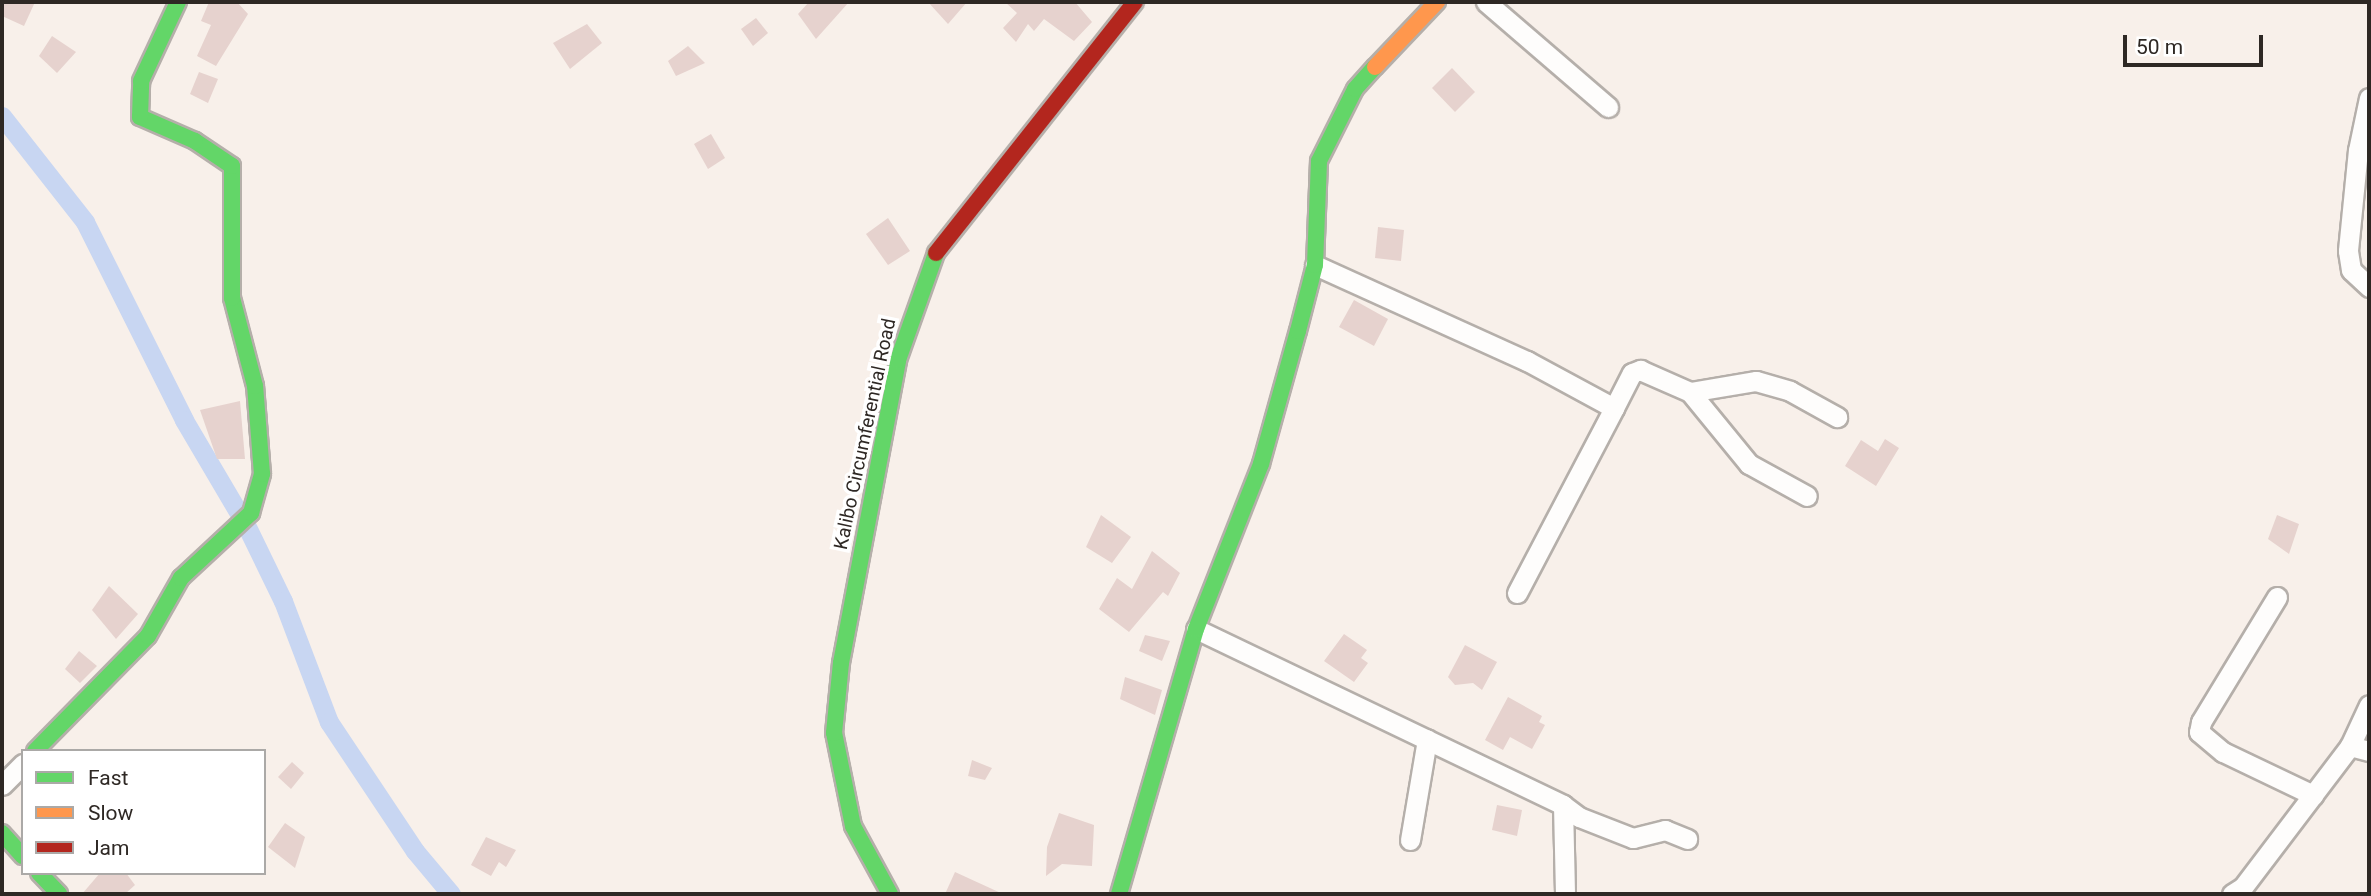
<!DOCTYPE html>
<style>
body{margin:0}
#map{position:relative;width:2371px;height:896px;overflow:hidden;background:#f8f0ea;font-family:Roboto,sans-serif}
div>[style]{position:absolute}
.canal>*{height:19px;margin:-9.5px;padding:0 9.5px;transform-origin:9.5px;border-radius:9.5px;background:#c8d6f2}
.building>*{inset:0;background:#e6d2ce}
.roads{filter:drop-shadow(2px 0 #b5afaa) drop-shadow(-2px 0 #b5afaa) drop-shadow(0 2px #b5afaa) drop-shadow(0 -2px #b5afaa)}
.street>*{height:19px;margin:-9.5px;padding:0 9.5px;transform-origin:9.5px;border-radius:9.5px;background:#fefdfc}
.fast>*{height:16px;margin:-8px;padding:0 8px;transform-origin:8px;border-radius:8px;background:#63d668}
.slow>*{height:16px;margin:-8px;padding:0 8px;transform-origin:8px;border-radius:8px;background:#ff974d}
.jam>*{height:16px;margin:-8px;padding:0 8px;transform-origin:8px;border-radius:8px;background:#b3261e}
span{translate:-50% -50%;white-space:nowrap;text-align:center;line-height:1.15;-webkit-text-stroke:7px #fff;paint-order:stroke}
.street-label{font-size:19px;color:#2e2824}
.frame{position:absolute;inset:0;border:4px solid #2e2824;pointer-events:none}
.legend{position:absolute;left:21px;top:749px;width:245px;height:126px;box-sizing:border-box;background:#fff;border:2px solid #aba9a7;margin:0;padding:9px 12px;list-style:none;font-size:21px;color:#2e2824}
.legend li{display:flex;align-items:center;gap:14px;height:35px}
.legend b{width:35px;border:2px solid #aba9a7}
.scale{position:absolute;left:2123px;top:35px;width:140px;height:32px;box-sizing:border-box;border:4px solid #2e2824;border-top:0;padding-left:9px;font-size:21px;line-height:24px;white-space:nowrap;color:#2e2824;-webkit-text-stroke:5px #fff;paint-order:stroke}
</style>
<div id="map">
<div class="canal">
<div style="left:2px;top:116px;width:135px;rotate:51.9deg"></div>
<div style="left:85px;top:222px;width:221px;rotate:63.4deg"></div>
<div style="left:184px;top:420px;width:110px;rotate:59.5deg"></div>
<div style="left:247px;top:527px;width:82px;rotate:64.1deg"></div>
<div style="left:283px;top:601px;width:129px;rotate:69.2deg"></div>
<div style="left:329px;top:722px;width:155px;rotate:56.3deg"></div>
<div style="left:415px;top:851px;width:56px;rotate:50.1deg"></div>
</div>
<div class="building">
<div style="clip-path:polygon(2px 2px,35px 2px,24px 26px,2px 16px)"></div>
<div style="clip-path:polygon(209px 2px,237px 2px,248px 14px,216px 66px,197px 56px,211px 25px,201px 21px)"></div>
<div style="clip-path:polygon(809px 2px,849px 2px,816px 39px,798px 14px)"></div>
<div style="clip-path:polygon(928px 2px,967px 2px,948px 24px)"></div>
<div style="clip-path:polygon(1005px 2px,1075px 2px,1092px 22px,1074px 41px,1044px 19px,1034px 31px,1028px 24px,1016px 42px,1003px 28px,1017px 13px)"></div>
<div style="clip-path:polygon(756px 18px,768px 33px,753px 46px,741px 29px)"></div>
<div style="clip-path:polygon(587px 24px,602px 43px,570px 69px,553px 43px)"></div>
<div style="clip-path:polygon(52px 36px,76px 52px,57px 73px,39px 56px)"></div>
<div style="clip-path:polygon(688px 46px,705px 63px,676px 76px,668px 61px)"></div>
<div style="clip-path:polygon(1452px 68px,1475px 92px,1455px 112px,1432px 88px)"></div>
<div style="clip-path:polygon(199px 72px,218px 79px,208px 103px,190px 94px)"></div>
<div style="clip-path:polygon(711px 134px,725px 158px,708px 169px,694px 144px)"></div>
<div style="clip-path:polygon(888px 218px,910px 251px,888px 265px,866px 234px)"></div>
<div style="clip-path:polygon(1378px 227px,1404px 230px,1401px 261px,1375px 258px)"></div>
<div style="clip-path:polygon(1354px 300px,1388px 319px,1374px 346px,1339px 327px)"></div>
<div style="clip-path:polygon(240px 401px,245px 459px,217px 459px,200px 410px)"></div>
<div style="clip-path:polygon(1885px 439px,1899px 448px,1876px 486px,1845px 466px,1861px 440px,1878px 451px)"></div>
<div style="clip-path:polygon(1101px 515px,1131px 537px,1112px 563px,1086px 547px)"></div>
<div style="clip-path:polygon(2277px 515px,2299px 524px,2289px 554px,2268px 539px)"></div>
<div style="clip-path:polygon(1152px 551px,1180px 573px,1168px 596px,1163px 592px,1129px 632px,1099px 609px,1117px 578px,1132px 589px)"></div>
<div style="clip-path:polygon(109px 586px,138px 614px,116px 639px,92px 610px)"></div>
<div style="clip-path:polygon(1344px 634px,1367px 650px,1361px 658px,1368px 663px,1354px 682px,1324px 661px)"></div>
<div style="clip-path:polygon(1145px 635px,1170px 641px,1162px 661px,1139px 651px)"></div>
<div style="clip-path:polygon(1465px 645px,1497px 662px,1482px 690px,1473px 683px,1455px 685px,1448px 677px)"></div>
<div style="clip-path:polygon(79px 651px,97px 666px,80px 683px,65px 669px)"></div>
<div style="clip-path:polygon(1125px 677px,1162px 690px,1155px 715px,1120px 699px)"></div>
<div style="clip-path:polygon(1508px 697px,1542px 716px,1539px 722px,1545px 725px,1532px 749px,1510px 737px,1503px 750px,1485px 740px)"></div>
<div style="clip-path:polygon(972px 760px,992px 768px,985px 780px,968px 776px)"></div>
<div style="clip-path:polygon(292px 762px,304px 773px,291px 789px,278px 777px)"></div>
<div style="clip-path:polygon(1497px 805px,1522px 810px,1517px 836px,1492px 830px)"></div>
<div style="clip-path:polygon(1059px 813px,1094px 825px,1092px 866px,1062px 864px,1046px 876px,1047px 847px)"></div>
<div style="clip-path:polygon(285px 823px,305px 837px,295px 868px,268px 847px)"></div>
<div style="clip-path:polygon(486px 837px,516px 850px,506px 867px,499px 862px,491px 876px,471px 865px)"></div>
<div style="clip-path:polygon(955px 872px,1003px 894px,945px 894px)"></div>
<div style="clip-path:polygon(100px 873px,126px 873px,135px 885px,125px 894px,82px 894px)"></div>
</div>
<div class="roads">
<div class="street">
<div style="left:1486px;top:2px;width:161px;rotate:40.7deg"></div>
<div style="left:2369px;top:98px;width:53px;rotate:101.9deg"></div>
<div style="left:2358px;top:150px;width:101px;rotate:95.7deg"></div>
<div style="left:2348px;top:251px;width:19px;rotate:81deg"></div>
<div style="left:2351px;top:270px;width:25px;rotate:43deg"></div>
<div style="left:1315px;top:265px;width:233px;rotate:24.4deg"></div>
<div style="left:1527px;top:361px;width:99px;rotate:28.4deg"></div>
<div style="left:1614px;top:408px;width:39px;rotate:-63deg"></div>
<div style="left:1632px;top:373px;width:9px;rotate:-21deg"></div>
<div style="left:1640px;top:370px;width:55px;rotate:23.7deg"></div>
<div style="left:1690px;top:392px;width:67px;rotate:-9.5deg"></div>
<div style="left:1756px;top:381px;width:35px;rotate:16deg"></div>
<div style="left:1790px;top:391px;width:54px;rotate:29deg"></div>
<div style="left:1690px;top:392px;width:93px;rotate:50.7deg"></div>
<div style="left:1749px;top:464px;width:66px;rotate:28.9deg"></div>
<div style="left:1517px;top:593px;width:209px;rotate:-62.3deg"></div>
<div style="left:2277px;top:597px;width:146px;rotate:121.3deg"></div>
<div style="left:2201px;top:722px;width:10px;rotate:101deg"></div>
<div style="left:2199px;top:732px;width:31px;rotate:40deg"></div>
<div style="left:2223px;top:752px;width:100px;rotate:25.5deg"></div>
<div style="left:1196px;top:629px;width:407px;rotate:25.6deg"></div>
<div style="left:1563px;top:805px;width:20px;rotate:37deg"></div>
<div style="left:1579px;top:817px;width:58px;rotate:21.3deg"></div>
<div style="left:1633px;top:838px;width:33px;rotate:-14deg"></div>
<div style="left:1665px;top:830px;width:24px;rotate:22deg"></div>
<div style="left:2350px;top:746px;width:20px;rotate:15deg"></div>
<div style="left:2px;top:785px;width:30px;rotate:-45deg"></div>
<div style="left:1563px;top:805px;width:89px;rotate:88.7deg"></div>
<div style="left:1410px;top:840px;width:102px;rotate:-80.4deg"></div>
<div style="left:2232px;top:894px;width:13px;rotate:-32deg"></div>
<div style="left:2243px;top:887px;width:177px;rotate:-52.8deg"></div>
<div style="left:2350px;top:746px;width:45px;rotate:-65.1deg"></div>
</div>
<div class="fast">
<div style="left:35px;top:751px;width:161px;rotate:-45.5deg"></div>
<div style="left:148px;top:636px;width:67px;rotate:-60.4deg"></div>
<div style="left:181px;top:578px;width:96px;rotate:-42.9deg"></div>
<div style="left:251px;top:513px;width:41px;rotate:-74.2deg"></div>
<div style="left:262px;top:474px;width:88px;rotate:-94.5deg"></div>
<div style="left:255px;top:386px;width:91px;rotate:-104.6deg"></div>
<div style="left:232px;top:298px;width:132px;rotate:-90deg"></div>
<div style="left:232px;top:166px;width:45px;rotate:-146deg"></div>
<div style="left:195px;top:141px;width:60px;rotate:-156.4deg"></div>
<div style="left:140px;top:117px;width:36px;rotate:-88deg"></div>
<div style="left:141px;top:81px;width:87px;rotate:-64.9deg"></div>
<div style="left:2px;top:833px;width:31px;rotate:48deg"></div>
<div style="left:39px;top:873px;width:29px;rotate:46deg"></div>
<div style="left:890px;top:894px;width:77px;rotate:-118.6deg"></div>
<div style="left:853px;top:826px;width:95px;rotate:-101.5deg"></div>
<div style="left:834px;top:733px;width:70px;rotate:-84.3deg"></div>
<div style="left:841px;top:663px;width:308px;rotate:-79.3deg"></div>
<div style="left:898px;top:360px;width:114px;rotate:-70.4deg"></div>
<div style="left:1119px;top:894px;width:276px;rotate:-73.8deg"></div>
<div style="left:1196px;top:629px;width:177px;rotate:-68.5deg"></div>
<div style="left:1261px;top:464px;width:138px;rotate:-74.5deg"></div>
<div style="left:1298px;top:331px;width:68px;rotate:-75.6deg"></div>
<div style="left:1315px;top:265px;width:104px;rotate:-87.8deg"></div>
<div style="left:1319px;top:161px;width:80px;rotate:-63.4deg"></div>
<div style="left:1355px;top:89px;width:30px;rotate:-48deg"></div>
</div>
<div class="slow">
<div style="left:1375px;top:67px;width:90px;rotate:-46.4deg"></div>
</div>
<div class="jam">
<div style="left:936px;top:253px;width:320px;rotate:-51.6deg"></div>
</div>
</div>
<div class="street-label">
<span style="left:865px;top:434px;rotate:-78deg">Kalibo Circumferential Road</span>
</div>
<div class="frame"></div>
<ul class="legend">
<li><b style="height:9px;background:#63d668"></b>Fast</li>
<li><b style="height:9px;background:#ff974d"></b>Slow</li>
<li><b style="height:9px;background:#b3261e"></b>Jam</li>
</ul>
<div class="scale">50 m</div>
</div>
